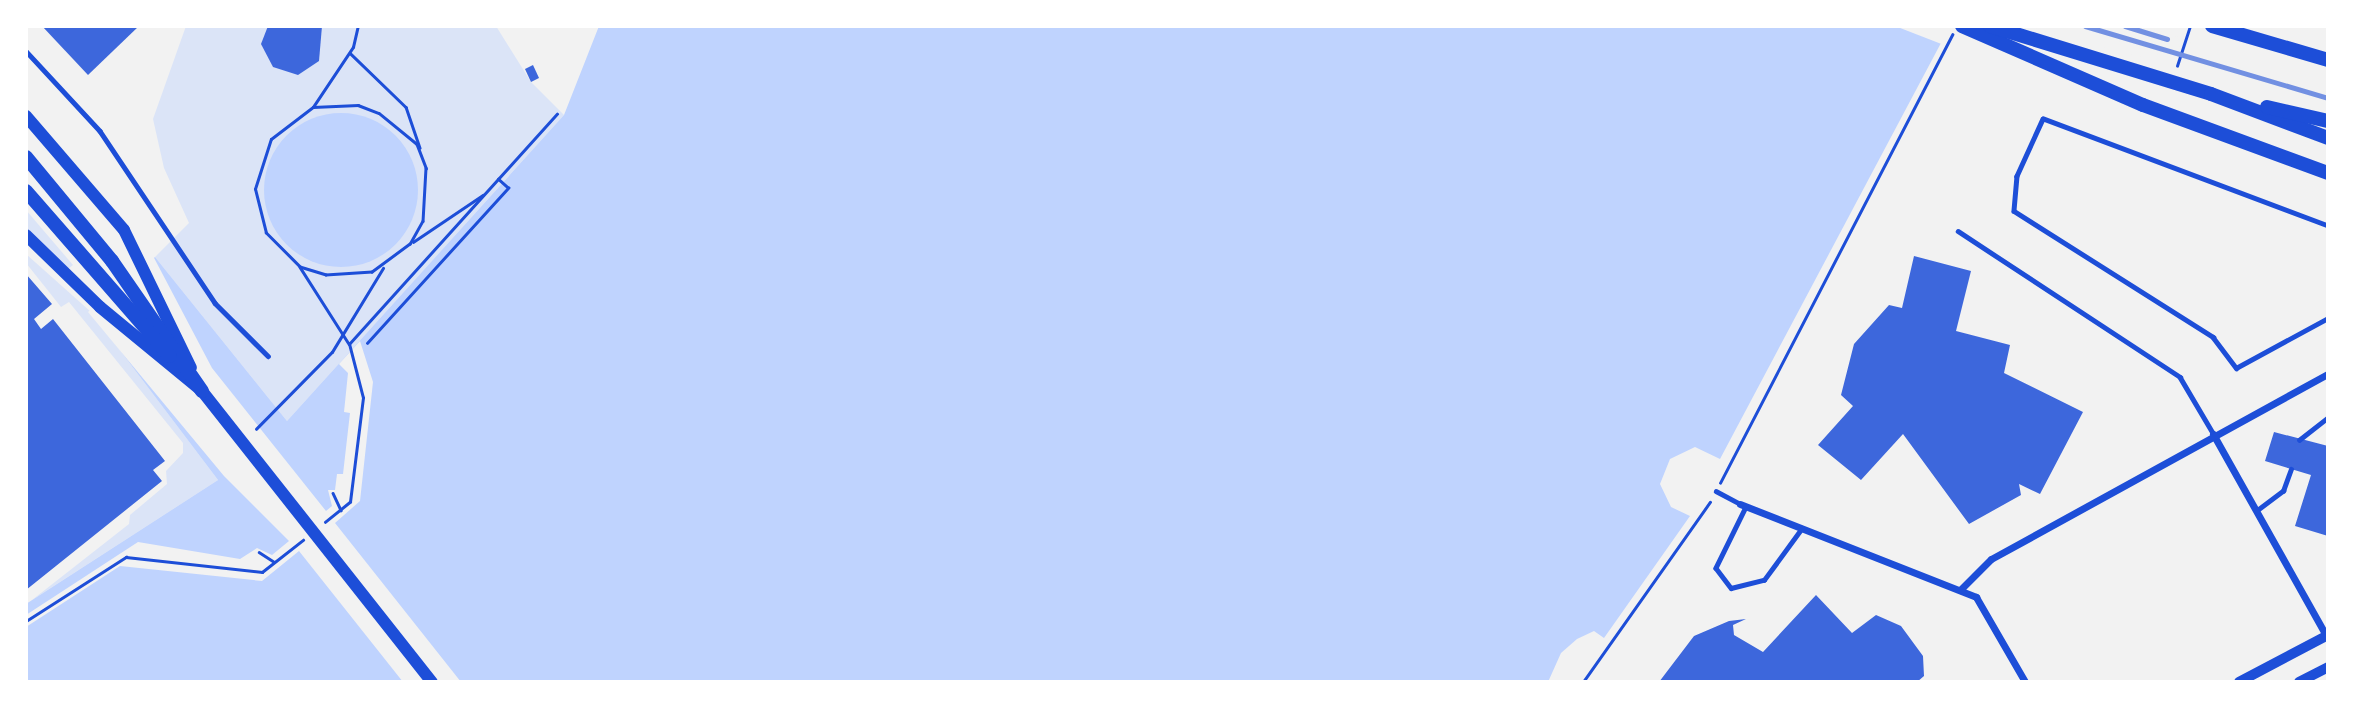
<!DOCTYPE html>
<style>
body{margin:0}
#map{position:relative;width:2354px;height:708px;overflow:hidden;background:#f2f2f2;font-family:"Alegreya Sans",sans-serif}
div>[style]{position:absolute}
.green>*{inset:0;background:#dbe4f7}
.water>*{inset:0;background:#bfd3fe}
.round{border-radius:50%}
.pier>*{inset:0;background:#f2f2f2}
.building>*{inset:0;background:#3d67dc}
.path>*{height:2.5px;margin:-1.25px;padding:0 1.25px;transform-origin:1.25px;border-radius:1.25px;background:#1d4ed8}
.service>*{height:4.5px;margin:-2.25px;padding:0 2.25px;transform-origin:2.25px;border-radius:2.25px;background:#1d4ed8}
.minor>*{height:7px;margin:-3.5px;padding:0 3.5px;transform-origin:3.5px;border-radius:3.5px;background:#1d4ed8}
.tertiary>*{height:10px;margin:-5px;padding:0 5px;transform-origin:5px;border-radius:5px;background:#1d4ed8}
.primary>*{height:12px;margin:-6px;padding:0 6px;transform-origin:6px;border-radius:6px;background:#1d4ed8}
.motorway>*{height:14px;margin:-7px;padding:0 7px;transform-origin:7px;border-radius:7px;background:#1d4ed8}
.rail>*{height:5px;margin:-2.5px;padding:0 2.5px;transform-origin:2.5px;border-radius:2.5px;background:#7290e2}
span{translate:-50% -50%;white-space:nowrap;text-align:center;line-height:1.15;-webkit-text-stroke:7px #fff;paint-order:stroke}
.frame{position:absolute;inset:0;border:28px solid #fff;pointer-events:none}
</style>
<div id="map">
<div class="green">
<div style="clip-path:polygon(186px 26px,496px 26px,531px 82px,564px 115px,287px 421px,155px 257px,189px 223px,164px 168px,153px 119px)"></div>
<div style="clip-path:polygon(26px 210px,73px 265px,68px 269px,26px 227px)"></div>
<div style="clip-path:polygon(26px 254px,91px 312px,218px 480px,32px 600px,129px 524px,130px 515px,167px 484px,166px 471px,183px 453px,183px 443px,69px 302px,61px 307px,26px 263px)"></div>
</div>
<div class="water">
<div style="clip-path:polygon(599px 26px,1950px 26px,1720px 459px,1695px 447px,1670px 459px,1660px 484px,1671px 507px,1690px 516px,1604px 638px,1594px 631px,1577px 639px,1561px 653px,1548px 682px,26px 682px,26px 604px,218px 480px,91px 312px,155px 257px,287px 421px,564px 115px)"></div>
<div class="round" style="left:264px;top:113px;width:154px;height:154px"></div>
</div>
<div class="pier">
<div style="clip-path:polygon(1895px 26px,1954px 26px,1944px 45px)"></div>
<div style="clip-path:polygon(2026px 26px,2144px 26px,2193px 42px,2161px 53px,2102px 36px,2158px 54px,2145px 58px)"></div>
<div style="clip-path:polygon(152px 254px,212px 368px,326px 511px,332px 506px,328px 490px,335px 490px,337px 474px,343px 474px,350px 413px,344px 412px,348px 373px,339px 364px,360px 341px,373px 382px,360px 501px,335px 523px,461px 682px,403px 682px,299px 551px,262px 581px,120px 566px,26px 627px,26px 615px,138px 542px,240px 559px,257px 548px,272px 555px,289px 541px,224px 476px,88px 312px)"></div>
</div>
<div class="building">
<div style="clip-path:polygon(42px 26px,139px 26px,88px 75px)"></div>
<div style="clip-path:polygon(268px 26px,322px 26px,319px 61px,298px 75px,273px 67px,261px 44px)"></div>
<div style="clip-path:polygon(533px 65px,539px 78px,531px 82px,525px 69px)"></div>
<div style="clip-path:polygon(1914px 256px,1971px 271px,1956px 331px,2010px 345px,2004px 373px,2083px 412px,2040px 494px,2019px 484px,2021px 495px,1969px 524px,1903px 434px,1861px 480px,1818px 445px,1853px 406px,1841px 395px,1854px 344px,1889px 305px,1902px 308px)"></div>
<div style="clip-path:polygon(26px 274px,52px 304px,34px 319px,41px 329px,53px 319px,165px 461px,153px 470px,162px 481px,26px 590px)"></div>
<div style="clip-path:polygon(2274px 432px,2328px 446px,2328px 536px,2295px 526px,2311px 475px,2265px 461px)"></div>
<div style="clip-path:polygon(1816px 595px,1852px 633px,1876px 615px,1901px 626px,1923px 656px,1924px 676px,1917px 682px,1659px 682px,1694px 636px,1729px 621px,1746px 619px,1733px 625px,1734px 635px,1763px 652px)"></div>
</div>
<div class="path">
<div style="left:350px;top:53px;width:78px;rotate:44deg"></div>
<div style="left:406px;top:107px;width:43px;rotate:71.1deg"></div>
<div style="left:2177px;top:66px;width:42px;rotate:-72deg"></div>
<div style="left:313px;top:107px;width:45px;rotate:-2.5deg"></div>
<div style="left:358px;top:105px;width:22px;rotate:21deg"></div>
<div style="left:379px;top:113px;width:49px;rotate:39.2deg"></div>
<div style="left:417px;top:144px;width:26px;rotate:69deg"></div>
<div style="left:426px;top:168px;width:53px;rotate:93.2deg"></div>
<div style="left:423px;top:221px;width:26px;rotate:119deg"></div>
<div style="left:410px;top:244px;width:47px;rotate:143.6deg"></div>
<div style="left:372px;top:272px;width:46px;rotate:176.3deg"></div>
<div style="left:326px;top:275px;width:27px;rotate:-163deg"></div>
<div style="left:300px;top:267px;width:48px;rotate:-135deg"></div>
<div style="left:266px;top:233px;width:45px;rotate:-104deg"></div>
<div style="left:255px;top:189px;width:52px;rotate:-72.3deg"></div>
<div style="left:271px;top:139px;width:53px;rotate:-37.3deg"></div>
<div style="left:313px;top:107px;width:72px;rotate:-56.3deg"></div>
<div style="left:353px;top:47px;width:22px;rotate:-77deg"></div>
<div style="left:413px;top:242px;width:84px;rotate:-33.9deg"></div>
<div style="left:300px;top:267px;width:91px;rotate:57.5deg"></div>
<div style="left:367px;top:343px;width:210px;rotate:-47.7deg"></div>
<div style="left:508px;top:188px;width:13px;rotate:-138deg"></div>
<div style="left:256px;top:429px;width:108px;rotate:-45.4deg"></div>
<div style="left:332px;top:352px;width:98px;rotate:-58.7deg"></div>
<div style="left:1720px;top:483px;width:505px;rotate:-62.62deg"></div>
<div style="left:333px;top:493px;width:19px;rotate:65deg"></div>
<div style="left:325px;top:522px;width:32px;rotate:-39deg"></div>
<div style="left:350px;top:502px;width:105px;rotate:-82.9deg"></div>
<div style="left:363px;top:398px;width:56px;rotate:-104.5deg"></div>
<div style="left:349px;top:344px;width:310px;rotate:-47.9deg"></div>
<div style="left:259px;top:552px;width:17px;rotate:33deg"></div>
<div style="left:26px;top:621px;width:119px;rotate:-32.6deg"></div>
<div style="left:126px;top:557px;width:137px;rotate:6.3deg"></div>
<div style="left:262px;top:572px;width:52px;rotate:-38deg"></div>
<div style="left:1583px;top:682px;width:220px;rotate:-54.8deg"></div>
</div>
<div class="service">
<div style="left:26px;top:51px;width:109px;rotate:47.2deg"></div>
<div style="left:100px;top:131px;width:207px;rotate:56.2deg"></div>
<div style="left:215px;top:303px;width:75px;rotate:45deg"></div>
<div style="left:2328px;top:226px;width:304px;rotate:-159.4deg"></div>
<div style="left:2043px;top:119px;width:63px;rotate:114.5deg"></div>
<div style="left:2017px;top:176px;width:35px;rotate:95deg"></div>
<div style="left:2014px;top:211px;width:236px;rotate:32.3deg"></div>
<div style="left:2213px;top:337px;width:39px;rotate:53deg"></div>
<div style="left:2236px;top:368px;width:105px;rotate:-28.5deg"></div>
<div style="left:1958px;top:231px;width:266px;rotate:33.3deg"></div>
<div style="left:2180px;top:377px;width:65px;rotate:59.5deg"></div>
<div style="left:2299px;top:440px;width:37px;rotate:-38deg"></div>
<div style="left:1716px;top:491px;width:27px;rotate:28deg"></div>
<div style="left:1746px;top:507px;width:68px;rotate:116.2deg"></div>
<div style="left:1716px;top:568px;width:25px;rotate:53deg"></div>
<div style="left:1731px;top:588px;width:34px;rotate:-14deg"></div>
<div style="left:1764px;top:580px;width:64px;rotate:-53.8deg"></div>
<div style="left:2256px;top:511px;width:34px;rotate:-37deg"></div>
<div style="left:2283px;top:491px;width:23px;rotate:-70deg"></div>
</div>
<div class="minor">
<div style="left:2213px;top:434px;width:233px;rotate:60.7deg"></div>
<div style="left:1740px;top:504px;width:254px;rotate:21.5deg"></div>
<div style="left:1976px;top:597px;width:98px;rotate:60deg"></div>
<div style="left:1961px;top:589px;width:42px;rotate:-45deg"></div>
<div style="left:1991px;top:559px;width:384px;rotate:-28.8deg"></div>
</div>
<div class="tertiary">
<div style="left:2239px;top:682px;width:101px;rotate:-27.8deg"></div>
<div style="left:2299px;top:682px;width:33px;rotate:-27deg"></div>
</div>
<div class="primary">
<div style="left:26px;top:116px;width:150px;rotate:49.3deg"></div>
<div style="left:124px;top:230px;width:153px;rotate:64.1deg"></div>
<div style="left:26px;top:235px;width:103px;rotate:44.2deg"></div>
<div style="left:100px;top:307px;width:132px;rotate:39.5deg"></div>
<div style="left:202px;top:391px;width:371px;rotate:51.7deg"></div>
</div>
<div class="motorway">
<div style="left:1962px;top:26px;width:197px;rotate:23.6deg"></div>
<div style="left:2143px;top:105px;width:197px;rotate:20.2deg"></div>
<div style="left:1990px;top:26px;width:231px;rotate:17.1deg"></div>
<div style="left:2211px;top:94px;width:125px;rotate:20.6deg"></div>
<div style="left:2212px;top:26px;width:121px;rotate:16.3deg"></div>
<div style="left:2267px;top:107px;width:63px;rotate:12.9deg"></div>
<div style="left:26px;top:157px;width:135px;rotate:50.4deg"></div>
<div style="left:112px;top:261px;width:158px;rotate:55.3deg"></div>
<div style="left:26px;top:191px;width:219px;rotate:48.9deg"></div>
</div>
<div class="rail">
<div style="left:2085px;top:26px;width:253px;rotate:16.5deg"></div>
<div style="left:2125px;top:26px;width:44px;rotate:17.2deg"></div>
</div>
<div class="frame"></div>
</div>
